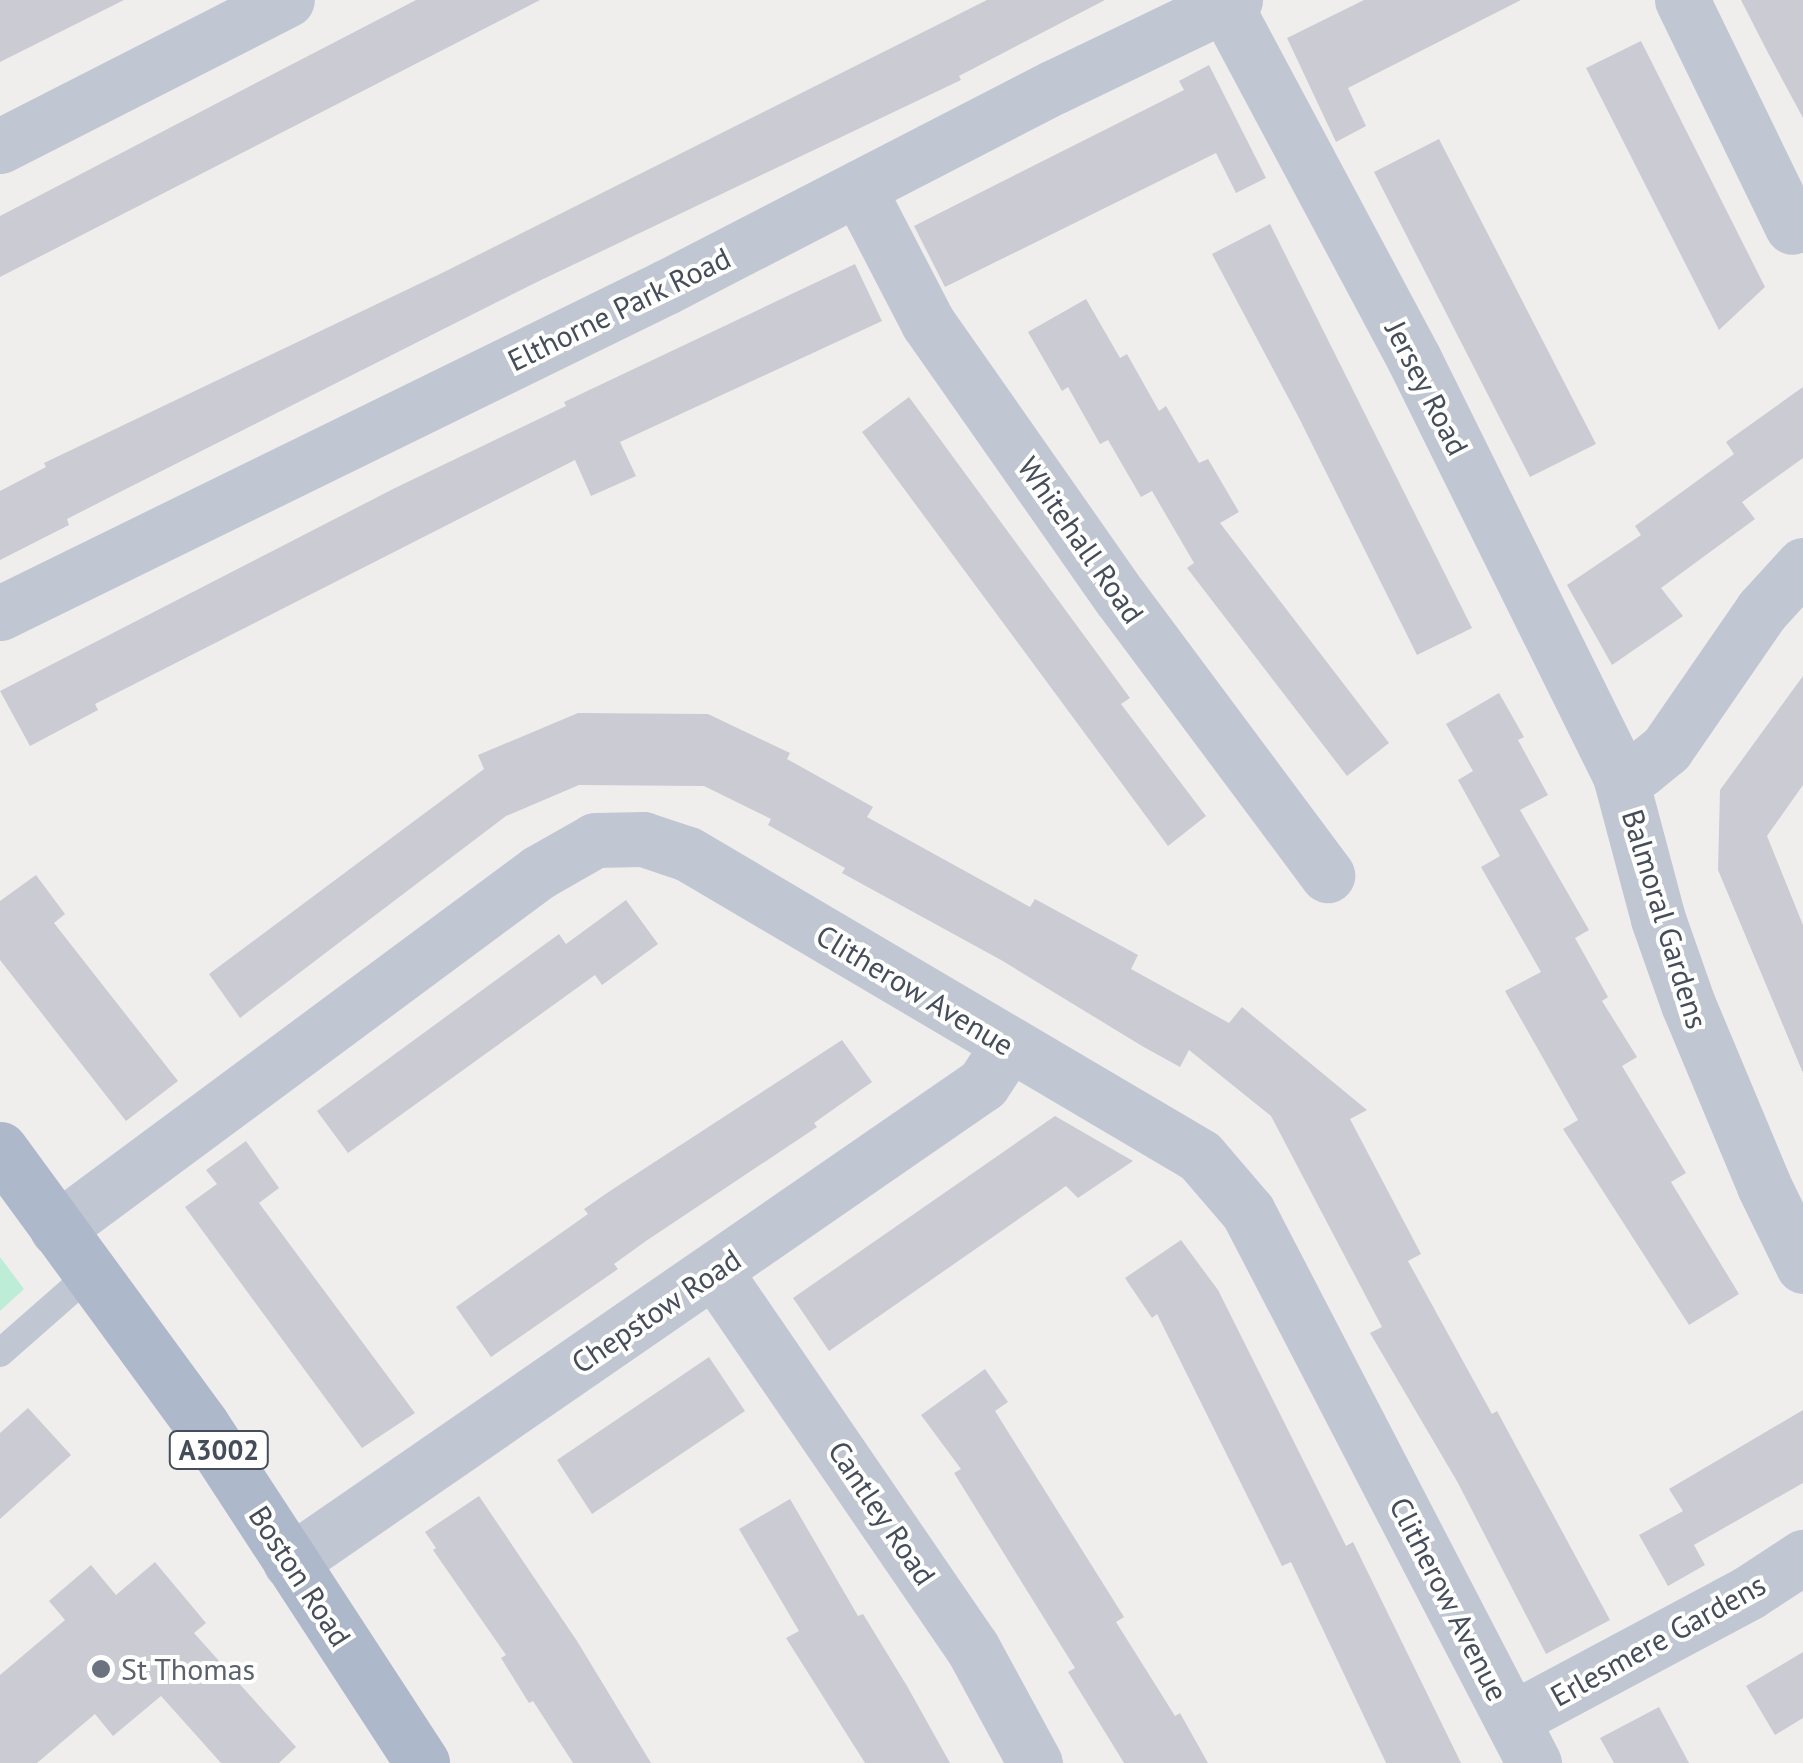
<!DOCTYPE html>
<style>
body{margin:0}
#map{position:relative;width:1803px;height:1763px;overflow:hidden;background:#f0eeed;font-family:"PT Sans",sans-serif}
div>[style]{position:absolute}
.green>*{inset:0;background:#bdecd7}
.building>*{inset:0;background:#cacbd3}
.service>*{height:28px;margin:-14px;padding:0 14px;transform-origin:14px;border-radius:14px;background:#c1c7d2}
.minor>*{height:55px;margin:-27.5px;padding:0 27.5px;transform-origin:27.5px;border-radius:27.5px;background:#c1c7d2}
.primary>*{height:55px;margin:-27.5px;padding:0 27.5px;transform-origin:27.5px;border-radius:27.5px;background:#aeb8cb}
.dots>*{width:28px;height:28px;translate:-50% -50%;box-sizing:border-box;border:5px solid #fff;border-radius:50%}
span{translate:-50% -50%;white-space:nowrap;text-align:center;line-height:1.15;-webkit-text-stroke:8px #fff;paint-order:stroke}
.shield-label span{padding:2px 8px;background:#fff;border:2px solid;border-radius:8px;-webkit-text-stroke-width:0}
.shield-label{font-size:28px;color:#464d5a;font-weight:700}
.street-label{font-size:30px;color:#464d5a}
.worship-label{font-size:30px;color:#5b616d}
.left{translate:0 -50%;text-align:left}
</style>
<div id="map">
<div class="green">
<div style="clip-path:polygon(0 1257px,24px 1289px,0 1311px)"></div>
</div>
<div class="building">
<div style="clip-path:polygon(0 0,124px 0,0 62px)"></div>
<div style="clip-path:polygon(416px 0,540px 0,0 277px,0 216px)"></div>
<div style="clip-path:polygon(987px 0,1105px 0,959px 76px,961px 80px,537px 282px,114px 495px,67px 519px,69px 525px,0 560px,0 491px,46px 467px,44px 463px,444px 272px)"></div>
<div style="clip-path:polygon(1364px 0,1521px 0,1348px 88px,1366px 126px,1336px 142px,1287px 38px)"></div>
<div style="clip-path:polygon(1741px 0,1803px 0,1803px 118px,1767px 51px)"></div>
<div style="clip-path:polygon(1641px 41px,1765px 287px,1719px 330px,1586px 68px)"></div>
<div style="clip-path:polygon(1209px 65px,1266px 178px,1236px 193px,1216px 153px,945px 287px,914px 226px,1184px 90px,1179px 81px)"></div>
<div style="clip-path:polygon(1439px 139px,1596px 444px,1530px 477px,1374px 172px)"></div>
<div style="clip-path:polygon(1270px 224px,1472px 628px,1417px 655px,1299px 418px,1212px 254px)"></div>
<div style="clip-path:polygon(855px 264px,882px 321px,620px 442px,636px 476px,591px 496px,575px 460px,95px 704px,98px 710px,30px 746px,0 691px,395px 488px,566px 406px,564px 402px)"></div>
<div style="clip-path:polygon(1086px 299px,1120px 358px,1127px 354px,1159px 411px,1166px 406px,1199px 463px,1208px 459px,1239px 512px,1220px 523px,1389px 743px,1347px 776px,1187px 568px,1194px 563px,1152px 491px,1141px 497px,1108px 440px,1100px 444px,1068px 387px,1062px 391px,1028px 332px)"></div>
<div style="clip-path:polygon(1803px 387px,1803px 458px,1742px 502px,1755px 519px,1661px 588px,1683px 616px,1612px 665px,1567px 585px,1641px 535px,1635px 526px,1734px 454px,1726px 442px)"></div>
<div style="clip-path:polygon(909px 397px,1130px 698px,1121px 704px,1206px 816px,1168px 846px,862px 432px)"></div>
<div style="clip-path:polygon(1803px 676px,1803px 785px,1767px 836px,1803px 925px,1803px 1073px,1718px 870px,1720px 790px)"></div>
<div style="clip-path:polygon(1499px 693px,1524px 737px,1518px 740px,1548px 795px,1520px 810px,1589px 930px,1575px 938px,1608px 997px,1602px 1001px,1637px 1057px,1622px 1066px,1686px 1173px,1671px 1182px,1739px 1294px,1689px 1325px,1563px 1129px,1578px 1120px,1505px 991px,1541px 972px,1481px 867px,1500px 856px,1458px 780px,1473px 771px,1446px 724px)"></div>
<div style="clip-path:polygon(578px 713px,708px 714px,790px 753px,787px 759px,873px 807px,867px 817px,1030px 907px,1035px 899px,1138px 955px,1131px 969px,1229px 1023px,1242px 1007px,1367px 1110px,1350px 1119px,1421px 1254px,1408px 1261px,1492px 1414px,1497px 1411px,1610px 1620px,1546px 1654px,1458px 1483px,1370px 1333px,1382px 1327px,1271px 1116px,1189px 1050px,1180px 1067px,1142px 1046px,1001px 960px,842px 873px,845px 868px,768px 825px,771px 819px,704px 786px,579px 785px,506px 816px,240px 1018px,209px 974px,484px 769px,478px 755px)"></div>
<div style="clip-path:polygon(36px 875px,65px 914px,54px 923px,178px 1081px,126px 1121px,0 960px,0 901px)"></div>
<div style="clip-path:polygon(626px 900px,658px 944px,602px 985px,595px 975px,348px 1153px,317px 1111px,559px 934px,566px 944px)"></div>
<div style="clip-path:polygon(842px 1040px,872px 1082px,814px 1123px,817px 1127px,646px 1241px,614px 1264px,618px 1269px,491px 1357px,456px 1307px,588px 1214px,584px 1209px,610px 1191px)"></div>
<div style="clip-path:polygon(1055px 1116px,1133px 1161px,1078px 1198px,1066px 1186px,829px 1351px,793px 1298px)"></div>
<div style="clip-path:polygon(246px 1141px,279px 1188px,259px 1203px,415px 1413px,362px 1448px,185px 1207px,217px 1184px,206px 1170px)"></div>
<div style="clip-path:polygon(1181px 1240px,1218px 1290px,1346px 1546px,1353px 1542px,1461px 1763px,1386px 1763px,1291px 1562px,1282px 1566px,1157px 1314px,1152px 1318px,1125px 1278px)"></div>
<div style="clip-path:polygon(709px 1357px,745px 1411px,592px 1514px,557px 1460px)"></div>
<div style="clip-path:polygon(985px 1369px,1008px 1402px,995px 1411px,1124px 1617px,1116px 1622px,1175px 1716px,1180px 1713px,1208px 1763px,1124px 1763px,1068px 1672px,1075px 1668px,954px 1473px,961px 1469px,921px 1415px)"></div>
<div style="clip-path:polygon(28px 1408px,71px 1455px,0 1519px,0 1433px)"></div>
<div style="clip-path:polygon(1803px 1410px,1803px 1483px,1694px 1545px,1705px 1565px,1668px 1586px,1639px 1535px,1683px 1511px,1669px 1489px)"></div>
<div style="clip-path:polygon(479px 1496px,577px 1641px,651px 1763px,573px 1763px,533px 1701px,529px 1703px,501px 1658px,506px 1655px,433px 1550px,436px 1548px,425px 1532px)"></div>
<div style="clip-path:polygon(790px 1499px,858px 1616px,863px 1614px,907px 1686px,950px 1763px,865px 1763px,786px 1638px,799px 1631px,739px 1529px)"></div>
<div style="clip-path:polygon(155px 1562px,206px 1623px,194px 1633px,296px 1747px,279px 1763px,221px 1763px,161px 1696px,113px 1736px,95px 1714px,37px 1763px,0 1763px,0 1675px,65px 1620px,49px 1601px,91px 1565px,116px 1595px)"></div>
<div style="clip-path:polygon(1803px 1652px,1803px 1718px,1775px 1735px,1746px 1686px)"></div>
<div style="clip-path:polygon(1659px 1707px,1689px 1763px,1614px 1763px,1600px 1738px)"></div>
</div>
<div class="service">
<div style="left:0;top:1353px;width:120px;rotate:-41.3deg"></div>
</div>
<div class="minor">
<div style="left:1682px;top:0;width:252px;rotate:64.1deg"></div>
<div style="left:1225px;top:5px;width:401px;rotate:61.9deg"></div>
<div style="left:1414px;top:359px;width:465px;rotate:63.7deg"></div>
<div style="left:0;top:146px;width:322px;rotate:-27deg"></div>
<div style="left:859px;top:190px;width:150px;rotate:62.6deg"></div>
<div style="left:928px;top:323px;width:335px;rotate:55deg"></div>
<div style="left:1120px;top:597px;width:347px;rotate:53.3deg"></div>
<div style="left:1803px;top:565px;width:61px;rotate:132.3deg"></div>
<div style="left:1762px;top:610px;width:169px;rotate:124.6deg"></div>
<div style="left:1666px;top:749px;width:33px;rotate:141deg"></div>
<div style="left:1640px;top:770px;width:21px;rotate:163deg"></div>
<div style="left:1620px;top:776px;width:148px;rotate:75.1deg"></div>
<div style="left:1658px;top:919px;width:90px;rotate:70.6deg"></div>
<div style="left:1688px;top:1004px;width:197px;rotate:67.3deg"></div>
<div style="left:1764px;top:1186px;width:89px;rotate:64deg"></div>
<div style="left:0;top:613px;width:742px;rotate:-26.08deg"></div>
<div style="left:666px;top:287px;width:437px;rotate:-27.3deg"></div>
<div style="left:1054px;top:87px;width:201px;rotate:-25.7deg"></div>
<div style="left:57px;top:1229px;width:600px;rotate:-36.53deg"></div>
<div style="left:539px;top:872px;width:64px;rotate:-29.7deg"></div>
<div style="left:595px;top:840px;width:48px;rotate:-1.2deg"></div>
<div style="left:643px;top:839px;width:47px;rotate:18.4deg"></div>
<div style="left:688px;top:854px;width:594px;rotate:30.53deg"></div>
<div style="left:1200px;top:1156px;width:74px;rotate:49.4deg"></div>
<div style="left:1248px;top:1212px;width:621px;rotate:62.57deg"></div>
<div style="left:715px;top:1272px;width:455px;rotate:55.6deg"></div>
<div style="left:972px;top:1647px;width:132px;rotate:61.5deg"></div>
<div style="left:290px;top:1562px;width:842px;rotate:-34.6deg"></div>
<div style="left:983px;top:1084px;width:45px;rotate:-56.7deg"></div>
<div style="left:1512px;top:1719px;width:268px;rotate:-28.1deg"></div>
<div style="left:1748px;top:1593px;width:66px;rotate:-33.2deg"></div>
</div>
<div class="primary">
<div style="left:0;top:1149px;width:342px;rotate:53.8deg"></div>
<div style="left:202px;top:1425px;width:403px;rotate:56.9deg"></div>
</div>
<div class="dots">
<div style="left:101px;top:1669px;background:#6b7280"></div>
</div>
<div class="shield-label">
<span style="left:219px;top:1450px">A3002</span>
</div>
<div class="street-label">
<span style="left:619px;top:309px;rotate:-26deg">Elthorne Park Road</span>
<span style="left:1427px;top:388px;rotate:63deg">Jersey Road</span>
<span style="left:1081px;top:540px;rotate:55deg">Whitehall Road</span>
<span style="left:1665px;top:919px;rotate:73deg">Balmoral Gardens</span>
<span style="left:915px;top:990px;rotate:31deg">Clitherow Avenue</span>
<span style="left:656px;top:1311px;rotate:-34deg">Chepstow Road</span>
<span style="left:882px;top:1513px;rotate:56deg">Cantley Road</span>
<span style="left:300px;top:1576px;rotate:57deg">Boston Road</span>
<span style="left:1449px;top:1599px;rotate:63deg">Clitherow Avenue</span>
<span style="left:1658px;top:1640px;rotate:-29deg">Erlesmere Gardens</span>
</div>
<div class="worship-label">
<span class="left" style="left:121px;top:1669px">St Thomas</span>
</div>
</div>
